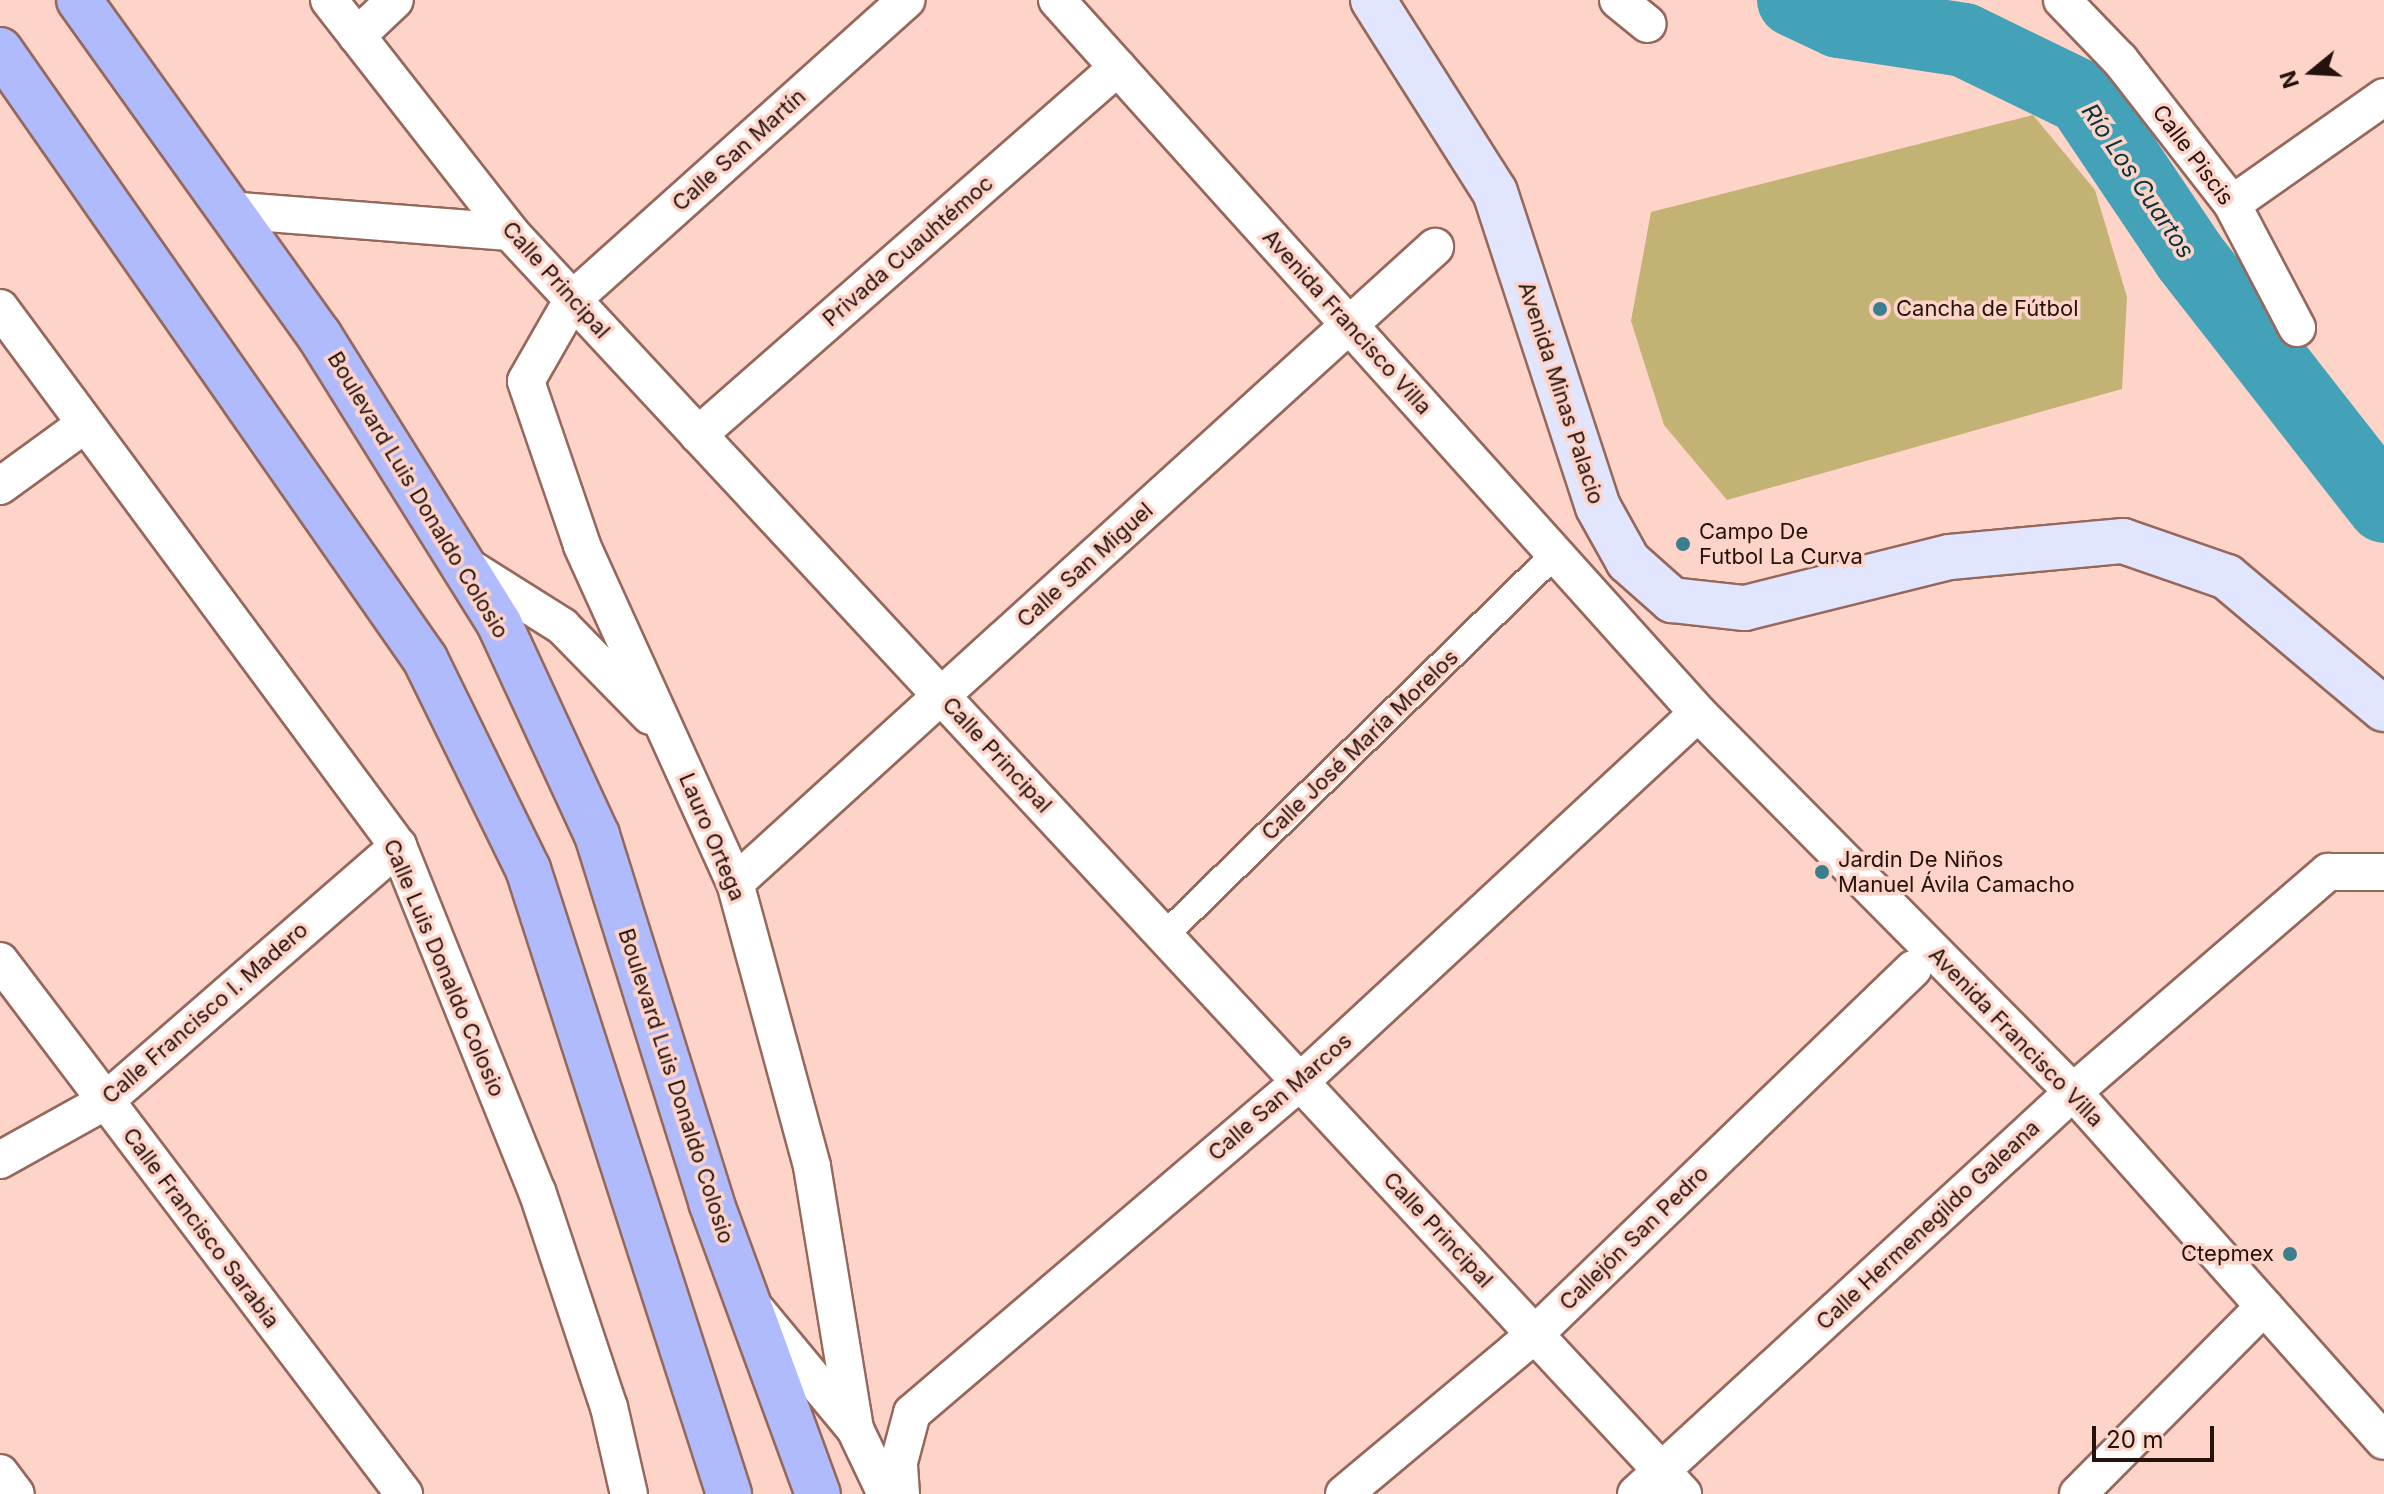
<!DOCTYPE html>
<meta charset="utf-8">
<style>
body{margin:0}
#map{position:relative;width:2384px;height:1494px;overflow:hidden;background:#ffd4c8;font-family:Inter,sans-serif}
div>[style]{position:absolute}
.green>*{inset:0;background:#c2b274}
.river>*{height:74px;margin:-37px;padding:0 37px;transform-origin:37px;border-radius:37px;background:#43a2b7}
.roads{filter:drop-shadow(2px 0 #96675b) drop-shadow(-2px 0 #96675b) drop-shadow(0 2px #96675b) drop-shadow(0 -2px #96675b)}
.pedestrian>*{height:26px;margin:-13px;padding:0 13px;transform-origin:13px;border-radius:13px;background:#fff}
.minor>*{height:36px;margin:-18px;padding:0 18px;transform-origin:18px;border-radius:18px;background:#fff}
.secondary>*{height:44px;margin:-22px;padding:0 22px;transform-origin:22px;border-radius:22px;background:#e1e6fe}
.trunk>*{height:44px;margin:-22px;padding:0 22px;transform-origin:22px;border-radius:22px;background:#b0bbfe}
.dots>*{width:22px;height:22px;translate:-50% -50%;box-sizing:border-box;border:4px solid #ffd4c8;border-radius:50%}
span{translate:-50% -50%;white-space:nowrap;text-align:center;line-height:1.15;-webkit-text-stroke:7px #ffd4c8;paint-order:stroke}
.street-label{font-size:22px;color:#24120d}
.poi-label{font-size:22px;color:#24120d}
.left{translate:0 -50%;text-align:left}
.right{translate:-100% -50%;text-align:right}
.water-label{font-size:24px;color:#07343e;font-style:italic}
.north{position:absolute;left:2272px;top:32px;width:80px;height:80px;-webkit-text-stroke:6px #ffd4c8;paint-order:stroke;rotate:252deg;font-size:22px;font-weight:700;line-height:32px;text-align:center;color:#24120d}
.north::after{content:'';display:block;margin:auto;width:28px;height:36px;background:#24120d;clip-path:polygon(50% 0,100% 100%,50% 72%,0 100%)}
.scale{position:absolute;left:2092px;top:1426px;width:122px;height:36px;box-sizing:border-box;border:4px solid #24120d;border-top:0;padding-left:10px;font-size:24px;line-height:28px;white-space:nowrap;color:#24120d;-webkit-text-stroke:6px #ffd4c8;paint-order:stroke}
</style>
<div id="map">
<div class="green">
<div style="clip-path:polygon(2033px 115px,2095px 190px,2127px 297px,2122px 389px,1727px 500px,1664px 425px,1631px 321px,1651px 212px)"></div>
</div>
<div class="river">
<div style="left:1794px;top:0;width:50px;rotate:25deg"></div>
<div style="left:1839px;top:21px;width:126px;rotate:8.6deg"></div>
<div style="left:1964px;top:40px;width:132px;rotate:26deg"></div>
<div style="left:2083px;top:98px;width:190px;rotate:56.1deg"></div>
<div style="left:2189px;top:256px;width:317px;rotate:52deg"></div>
</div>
<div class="roads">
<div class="pedestrian">
<div style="left:1164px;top:936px;width:548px;rotate:-44.33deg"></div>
</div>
<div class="minor">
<div style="left:329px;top:0;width:294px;rotate:52deg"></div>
<div style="left:510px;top:232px;width:1723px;rotate:47.09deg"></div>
<div style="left:1057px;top:0;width:959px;rotate:48.04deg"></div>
<div style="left:1698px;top:713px;width:533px;rotate:45.3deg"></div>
<div style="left:2073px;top:1092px;width:467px;rotate:48.3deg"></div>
<div style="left:1618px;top:0;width:38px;rotate:39deg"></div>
<div style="left:2062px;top:0;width:83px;rotate:46deg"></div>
<div style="left:2120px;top:60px;width:182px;rotate:52.1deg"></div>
<div style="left:2232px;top:204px;width:140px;rotate:62.3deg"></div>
<div style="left:357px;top:36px;width:52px;rotate:-43.5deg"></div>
<div style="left:2232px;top:204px;width:186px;rotate:-35.1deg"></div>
<div style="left:229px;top:210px;width:282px;rotate:4.5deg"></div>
<div style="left:0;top:308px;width:669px;rotate:53.51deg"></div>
<div style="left:398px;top:846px;width:372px;rotate:68.1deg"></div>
<div style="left:537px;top:1191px;width:228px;rotate:71.6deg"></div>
<div style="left:609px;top:1407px;width:89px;rotate:77.1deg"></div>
<div style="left:698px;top:435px;width:558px;rotate:-41.22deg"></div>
<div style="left:0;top:486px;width:104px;rotate:-36deg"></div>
<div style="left:462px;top:563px;width:118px;rotate:32.2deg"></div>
<div style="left:562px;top:626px;width:126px;rotate:45.6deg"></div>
<div style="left:735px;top:883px;width:946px;rotate:-42.26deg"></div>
<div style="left:0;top:961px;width:669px;rotate:52.84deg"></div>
<div style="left:0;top:1160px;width:119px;rotate:-29.1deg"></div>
<div style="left:104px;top:1102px;width:390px;rotate:-41deg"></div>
<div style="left:757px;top:1311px;width:152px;rotate:50.3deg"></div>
<div style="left:0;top:1473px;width:26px;rotate:53deg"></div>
<div style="left:886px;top:1494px;width:72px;rotate:-115.5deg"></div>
<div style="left:855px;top:1429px;width:266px;rotate:-99.3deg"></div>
<div style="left:812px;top:1166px;width:293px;rotate:-105.2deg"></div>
<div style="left:735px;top:883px;width:371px;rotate:-114.4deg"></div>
<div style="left:582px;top:545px;width:173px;rotate:-108.9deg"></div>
<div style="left:526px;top:381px;width:95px;rotate:-60.2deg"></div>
<div style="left:573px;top:299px;width:448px;rotate:-41.9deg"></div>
<div style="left:901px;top:1494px;width:32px;rotate:-94deg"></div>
<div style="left:899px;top:1462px;width:51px;rotate:-75.1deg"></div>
<div style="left:912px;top:1413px;width:511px;rotate:-40.48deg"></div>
<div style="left:1301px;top:1081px;width:541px;rotate:-42.83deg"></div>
<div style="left:1344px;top:1494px;width:248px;rotate:-39.9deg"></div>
<div style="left:1534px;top:1335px;width:527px;rotate:-44deg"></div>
<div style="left:1636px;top:1494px;width:594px;rotate:-42.61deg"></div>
<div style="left:2073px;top:1092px;width:337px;rotate:-40.8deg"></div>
<div style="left:2328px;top:872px;width:56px"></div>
<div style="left:2078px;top:1494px;width:264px;rotate:-45.2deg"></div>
</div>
<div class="secondary">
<div style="left:1373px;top:0;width:227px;rotate:57.6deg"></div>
<div style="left:1495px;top:192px;width:331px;rotate:71.9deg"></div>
<div style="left:1598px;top:507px;width:62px;rotate:60.9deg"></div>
<div style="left:1628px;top:561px;width:59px;rotate:41.6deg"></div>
<div style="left:1672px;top:600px;width:73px;rotate:6.3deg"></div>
<div style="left:1745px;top:608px;width:211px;rotate:-14deg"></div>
<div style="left:1950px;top:557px;width:174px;rotate:-5.3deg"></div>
<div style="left:2123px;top:541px;width:110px;rotate:19.1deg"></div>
<div style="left:2227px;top:577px;width:205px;rotate:40.1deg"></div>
</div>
<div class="trunk">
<div style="left:79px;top:0;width:412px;rotate:54.4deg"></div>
<div style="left:319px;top:335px;width:340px;rotate:58deg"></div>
<div style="left:499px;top:623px;width:234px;rotate:65.2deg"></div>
<div style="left:597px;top:835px;width:384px;rotate:72.7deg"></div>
<div style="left:711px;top:1202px;width:311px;rotate:69.9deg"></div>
<div style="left:0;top:50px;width:743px;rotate:55.09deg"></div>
<div style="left:425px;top:659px;width:234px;rotate:63.9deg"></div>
<div style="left:528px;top:869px;width:657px;rotate:72.17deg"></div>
</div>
</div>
<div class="dots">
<div style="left:1880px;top:309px;background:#3b7e8e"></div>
<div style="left:1683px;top:544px;background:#3b7e8e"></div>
<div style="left:1822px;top:872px;background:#3b7e8e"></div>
<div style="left:2290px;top:1254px;background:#3b7e8e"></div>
</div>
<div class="street-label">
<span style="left:739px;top:150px;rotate:-42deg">Calle San Martín</span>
<span style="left:2193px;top:155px;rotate:53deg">Calle Piscis</span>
<span style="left:908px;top:251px;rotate:-41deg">Privada Cuauhtémoc</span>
<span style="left:556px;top:280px;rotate:48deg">Calle Principal</span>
<span style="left:1347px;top:322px;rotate:48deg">Avenida Francisco Villa</span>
<span style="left:1561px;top:393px;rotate:72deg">Avenida Minas Palacio</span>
<span style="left:418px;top:495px;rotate:59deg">Boulevard Luis Donaldo Colosio</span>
<span style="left:1085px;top:565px;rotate:-42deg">Calle San Miguel</span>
<span style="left:1360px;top:745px;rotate:-44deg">Calle José María Morelos</span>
<span style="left:997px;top:755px;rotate:47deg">Calle Principal</span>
<span style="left:712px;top:837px;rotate:67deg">Lauro Ortega</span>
<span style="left:444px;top:968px;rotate:67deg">Calle Luis Donaldo Colosio</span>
<span style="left:205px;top:1013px;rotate:-41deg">Calle Francisco I. Madero</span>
<span style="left:2016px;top:1037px;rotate:46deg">Avenida Francisco Villa</span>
<span style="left:676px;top:1086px;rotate:72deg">Boulevard Luis Donaldo Colosio</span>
<span style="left:1280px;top:1097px;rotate:-41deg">Calle San Marcos</span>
<span style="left:1928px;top:1225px;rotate:-43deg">Calle Hermenegildo Galeana</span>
<span style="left:201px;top:1228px;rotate:53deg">Calle Francisco Sarabia</span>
<span style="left:1438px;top:1230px;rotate:47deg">Calle Principal</span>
<span style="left:1634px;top:1238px;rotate:-44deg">Callejón San Pedro</span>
</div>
<div class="poi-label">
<span class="left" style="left:1896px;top:309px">Cancha de Fútbol</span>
<span class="left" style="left:1699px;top:544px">Campo De<br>Futbol La Curva</span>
<span class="left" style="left:1838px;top:872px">Jardin De Niños<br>Manuel Ávila Camacho</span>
<span class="right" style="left:2274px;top:1254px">Ctepmex</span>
</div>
<div class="water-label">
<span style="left:2138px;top:181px;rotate:56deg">Río Los Cuartos</span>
</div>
<div class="north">N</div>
<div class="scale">20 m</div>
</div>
